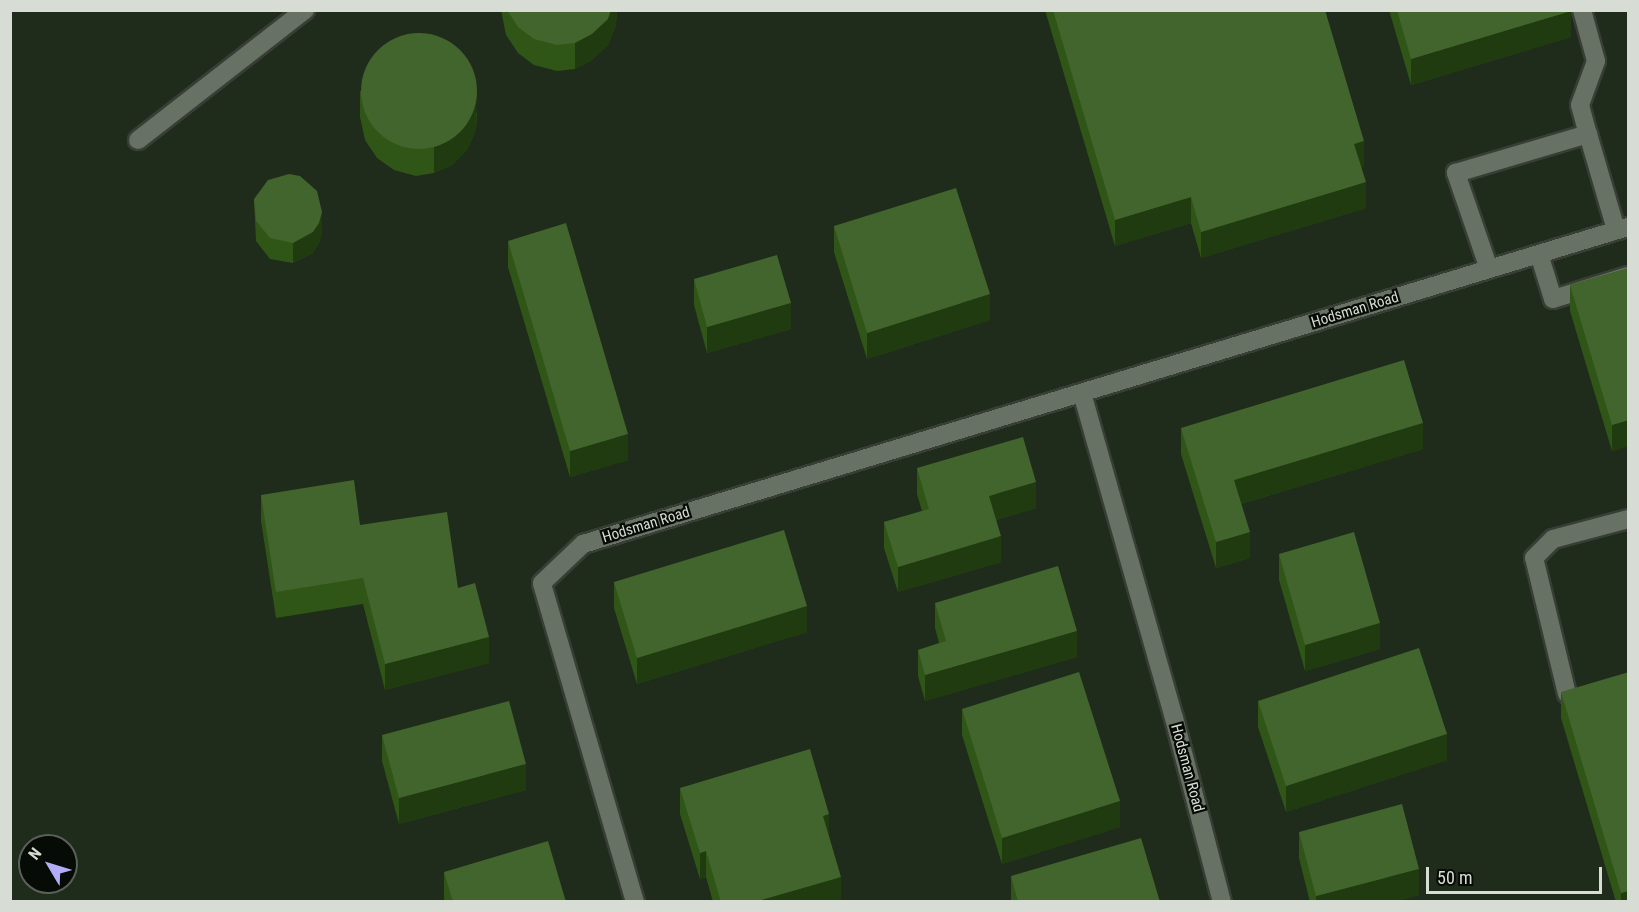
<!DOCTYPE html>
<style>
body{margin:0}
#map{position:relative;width:1639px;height:912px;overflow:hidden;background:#1b2218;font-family:"Roboto Condensed",sans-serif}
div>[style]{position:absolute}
.built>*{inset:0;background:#1f2b1b}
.roads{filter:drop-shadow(2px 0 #383e36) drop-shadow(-2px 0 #383e36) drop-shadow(0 2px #383e36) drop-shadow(0 -2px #383e36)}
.minor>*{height:18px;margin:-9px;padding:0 9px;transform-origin:9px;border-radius:9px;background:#677164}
.wall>*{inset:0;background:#2f5617}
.shaded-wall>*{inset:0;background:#1f3b0f}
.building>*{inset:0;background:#41652c}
.round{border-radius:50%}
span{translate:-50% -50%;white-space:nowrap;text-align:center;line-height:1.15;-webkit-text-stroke:4.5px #070b06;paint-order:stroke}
.street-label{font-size:15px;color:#d7ddd5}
.frame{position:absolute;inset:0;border:12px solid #d7ddd5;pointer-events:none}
.north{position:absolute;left:18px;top:834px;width:60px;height:60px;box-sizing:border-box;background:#070b06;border:2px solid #5a5f59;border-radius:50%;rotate:308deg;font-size:16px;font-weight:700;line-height:24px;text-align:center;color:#d7ddd5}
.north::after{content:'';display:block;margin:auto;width:21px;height:27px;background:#b2adf9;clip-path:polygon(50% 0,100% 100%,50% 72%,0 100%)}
.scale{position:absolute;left:1426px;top:867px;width:176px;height:27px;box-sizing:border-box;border:3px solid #d7ddd5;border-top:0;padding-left:8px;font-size:18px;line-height:21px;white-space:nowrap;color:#d7ddd5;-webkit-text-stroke:4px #070b06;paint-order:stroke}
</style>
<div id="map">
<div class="built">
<div style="clip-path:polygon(evenodd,10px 11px,1628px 11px,1628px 901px,11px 901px,10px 11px,30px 846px,66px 846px,66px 882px,30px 882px,30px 846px)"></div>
</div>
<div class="roads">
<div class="minor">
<div style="left:1582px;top:10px;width:53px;rotate:74.6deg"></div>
<div style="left:1596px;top:61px;width:47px;rotate:110deg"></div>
<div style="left:1580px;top:105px;width:30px;rotate:75deg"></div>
<div style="left:138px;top:140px;width:212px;rotate:-37.9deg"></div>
<div style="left:1539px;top:254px;width:47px;rotate:72.7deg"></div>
<div style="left:1553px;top:299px;width:78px;rotate:-17deg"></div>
<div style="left:1489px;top:269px;width:102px;rotate:-109deg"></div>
<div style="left:1456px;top:173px;width:138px;rotate:-16.5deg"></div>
<div style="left:1588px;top:134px;width:100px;rotate:73.7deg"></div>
<div style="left:1082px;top:393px;width:338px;rotate:74.2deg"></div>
<div style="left:1174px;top:718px;width:190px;rotate:75.4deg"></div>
<div style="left:1567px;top:694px;width:140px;rotate:-103.6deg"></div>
<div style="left:1534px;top:558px;width:27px;rotate:-45deg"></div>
<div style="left:1553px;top:539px;width:78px;rotate:-14.9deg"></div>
<div style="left:635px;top:902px;width:332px;rotate:-106.3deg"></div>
<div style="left:542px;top:583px;width:57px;rotate:-43.6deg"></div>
<div style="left:583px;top:544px;width:1092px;rotate:-16.88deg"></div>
</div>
</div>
<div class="wall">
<div style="clip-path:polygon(501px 10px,617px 10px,616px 25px,608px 45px,592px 60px,575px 69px,557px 71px,534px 65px,518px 53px,506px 35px)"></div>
<div style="clip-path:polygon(1045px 10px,1325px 10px,1364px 167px,1361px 167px,1366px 208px,1201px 258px,1191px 223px,1115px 246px)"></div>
<div style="clip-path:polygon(1389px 10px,1571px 10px,1571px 37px,1411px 85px)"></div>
<div style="clip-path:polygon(360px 91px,477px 113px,476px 130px,467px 150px,452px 165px,434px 173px,416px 176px,394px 170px,377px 158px,365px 140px,360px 117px)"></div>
<div style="clip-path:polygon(254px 199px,322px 232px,319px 243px,313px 253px,293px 263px,270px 259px,256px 241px)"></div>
<div style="clip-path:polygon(834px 226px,990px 320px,867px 359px,834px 252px)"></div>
<div style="clip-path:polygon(508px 241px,628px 460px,570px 477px,508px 267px)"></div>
<div style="clip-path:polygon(1629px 268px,1629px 446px,1612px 451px,1570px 311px,1570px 285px)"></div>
<div style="clip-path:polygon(694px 279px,791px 329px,707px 353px,694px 305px)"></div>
<div style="clip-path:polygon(1181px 428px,1423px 449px,1241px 504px,1250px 558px,1216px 568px,1181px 454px)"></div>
<div style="clip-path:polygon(917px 468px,1036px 508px,996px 520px,1001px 562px,898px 592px,884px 548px,884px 522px,922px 511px,917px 494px)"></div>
<div style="clip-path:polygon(261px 495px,360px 525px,458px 588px,489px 663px,385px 690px,363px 604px,276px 618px,261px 521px)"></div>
<div style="clip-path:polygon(1279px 554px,1380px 649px,1305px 671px,1279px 580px)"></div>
<div style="clip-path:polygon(614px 582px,807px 632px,637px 684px,614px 608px)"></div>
<div style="clip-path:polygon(935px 603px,1077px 657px,925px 701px,918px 676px,918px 650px,939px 643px,935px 628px)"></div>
<div style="clip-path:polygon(1561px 692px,1629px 902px,1616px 902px,1561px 718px)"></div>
<div style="clip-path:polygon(1258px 701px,1447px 760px,1286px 812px,1258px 727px)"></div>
<div style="clip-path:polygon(962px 709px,1120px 827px,1002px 864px,962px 735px)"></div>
<div style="clip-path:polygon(382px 735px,526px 790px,399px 824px,382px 761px)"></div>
<div style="clip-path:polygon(680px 788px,829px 836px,841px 902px,713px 902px,706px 877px,700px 879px,680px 814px)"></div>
<div style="clip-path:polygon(1299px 832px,1419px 895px,1393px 902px,1310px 902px,1299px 858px)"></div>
<div style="clip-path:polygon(444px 872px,566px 902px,445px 902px,444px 898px)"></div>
<div style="clip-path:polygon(1011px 876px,1160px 902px,1011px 902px)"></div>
</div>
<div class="shaded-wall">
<div style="clip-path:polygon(611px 10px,617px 10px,616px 25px,608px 45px,592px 60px,575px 69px,575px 43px)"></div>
<div style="clip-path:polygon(1571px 11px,1571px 37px,1411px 85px,1411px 59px)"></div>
<div style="clip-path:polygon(477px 87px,476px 130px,467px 150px,452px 165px,434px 173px,434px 147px)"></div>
<div style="clip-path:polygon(1364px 141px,1364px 167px,1354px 170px,1354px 144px)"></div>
<div style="clip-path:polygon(1366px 182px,1366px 208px,1201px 258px,1201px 232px)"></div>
<div style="clip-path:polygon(1191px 197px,1191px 223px,1115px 246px,1115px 220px)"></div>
<div style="clip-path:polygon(322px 212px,322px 232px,319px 243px,313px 253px,293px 263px,293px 243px)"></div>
<div style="clip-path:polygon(990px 294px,990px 320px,867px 359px,867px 333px)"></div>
<div style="clip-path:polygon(791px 303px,791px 329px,707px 353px,707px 327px)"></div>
<div style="clip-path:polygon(1629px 420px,1629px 446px,1612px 451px,1612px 425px)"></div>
<div style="clip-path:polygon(1423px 423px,1423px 449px,1234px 506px,1234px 480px)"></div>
<div style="clip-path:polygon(628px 434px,628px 460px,570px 477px,570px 451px)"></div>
<div style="clip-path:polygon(1036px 482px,1036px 508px,989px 522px,989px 496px)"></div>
<div style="clip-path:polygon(1250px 532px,1250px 558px,1216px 568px,1216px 542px)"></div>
<div style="clip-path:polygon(1001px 536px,1001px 562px,898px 592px,898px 567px)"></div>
<div style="clip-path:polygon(807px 606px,807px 632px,637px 684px,637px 658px)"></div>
<div style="clip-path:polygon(1380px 623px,1380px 649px,1305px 671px,1305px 645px)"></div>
<div style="clip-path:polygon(1077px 631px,1077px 657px,925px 701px,925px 675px)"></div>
<div style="clip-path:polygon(489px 637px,489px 663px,385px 690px,385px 664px)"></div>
<div style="clip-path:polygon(1447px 734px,1447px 760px,1286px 812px,1286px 786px)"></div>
<div style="clip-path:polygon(526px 764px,526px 790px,399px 824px,399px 798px)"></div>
<div style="clip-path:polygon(1120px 801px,1120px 827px,1002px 864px,1002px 838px)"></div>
<div style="clip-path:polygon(829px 814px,829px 840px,823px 816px)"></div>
<div style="clip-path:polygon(706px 851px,706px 877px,700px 879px,700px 853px)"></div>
<div style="clip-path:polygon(1419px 869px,1419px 895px,1393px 902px,1316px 902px,1316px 896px)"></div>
<div style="clip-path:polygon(841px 877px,841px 902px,754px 902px)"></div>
<div style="clip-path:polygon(1629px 891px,1629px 902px,1621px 902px,1621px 893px)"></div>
</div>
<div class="building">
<div style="clip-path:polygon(507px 10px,611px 10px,608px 19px,592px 34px,575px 43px,557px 45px,534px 39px,518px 27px)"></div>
<div style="clip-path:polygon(1053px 10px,1325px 10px,1364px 141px,1354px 144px,1366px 182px,1201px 232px,1191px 197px,1115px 220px)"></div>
<div style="clip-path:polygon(1397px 10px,1571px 10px,1571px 11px,1411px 59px)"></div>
<div class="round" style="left:361px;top:33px;width:116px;height:116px"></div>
<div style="clip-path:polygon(289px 174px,300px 176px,317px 191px,322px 212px,319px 223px,313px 232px,293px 243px,270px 238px,256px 221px,254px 199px,268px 180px)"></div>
<div style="clip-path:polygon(956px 188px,990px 294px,867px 333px,834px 226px)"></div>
<div style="clip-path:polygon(566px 223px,628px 434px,570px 451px,508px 241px)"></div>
<div style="clip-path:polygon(777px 255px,791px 303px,707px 327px,694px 279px)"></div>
<div style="clip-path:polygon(1629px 268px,1629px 420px,1612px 425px,1570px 285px)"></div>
<div style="clip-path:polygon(1404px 360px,1423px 423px,1234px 480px,1250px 532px,1216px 542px,1181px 428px)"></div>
<div style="clip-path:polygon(1023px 437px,1036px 482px,989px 496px,1001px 536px,898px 567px,884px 522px,929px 509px,917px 468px)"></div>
<div style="clip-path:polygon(354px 480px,360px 525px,447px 512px,458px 588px,475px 583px,489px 637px,385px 664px,363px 578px,276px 592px,261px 495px)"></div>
<div style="clip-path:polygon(784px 530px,807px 606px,637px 658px,614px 582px)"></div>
<div style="clip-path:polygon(1354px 532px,1380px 623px,1305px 645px,1279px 554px)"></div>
<div style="clip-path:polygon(1058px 566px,1077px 631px,925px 675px,918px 650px,946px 641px,935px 603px)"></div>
<div style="clip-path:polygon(1419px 648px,1447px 734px,1286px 786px,1258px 701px)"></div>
<div style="clip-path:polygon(1079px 672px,1120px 801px,1002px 838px,962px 709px)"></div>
<div style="clip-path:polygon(1629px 672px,1629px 891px,1621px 893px,1561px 692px)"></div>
<div style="clip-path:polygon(509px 701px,526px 764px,399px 798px,382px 735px)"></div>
<div style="clip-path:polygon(810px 749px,829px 814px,823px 816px,841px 877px,754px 902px,721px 902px,706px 851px,700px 853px,680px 788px)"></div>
<div style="clip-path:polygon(1402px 804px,1419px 869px,1316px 896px,1299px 832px)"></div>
<div style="clip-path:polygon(1141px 838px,1160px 902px,1018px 902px,1011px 876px)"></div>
<div style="clip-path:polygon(548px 841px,566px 902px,453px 902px,444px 872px)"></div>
</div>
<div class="street-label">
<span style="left:1355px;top:310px;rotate:-17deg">Hodsman Road</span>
<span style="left:646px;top:525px;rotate:-17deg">Hodsman Road</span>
<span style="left:1187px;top:768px;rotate:75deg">Hodsman Road</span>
</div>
<div class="frame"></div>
<div class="north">N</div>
<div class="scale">50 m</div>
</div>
